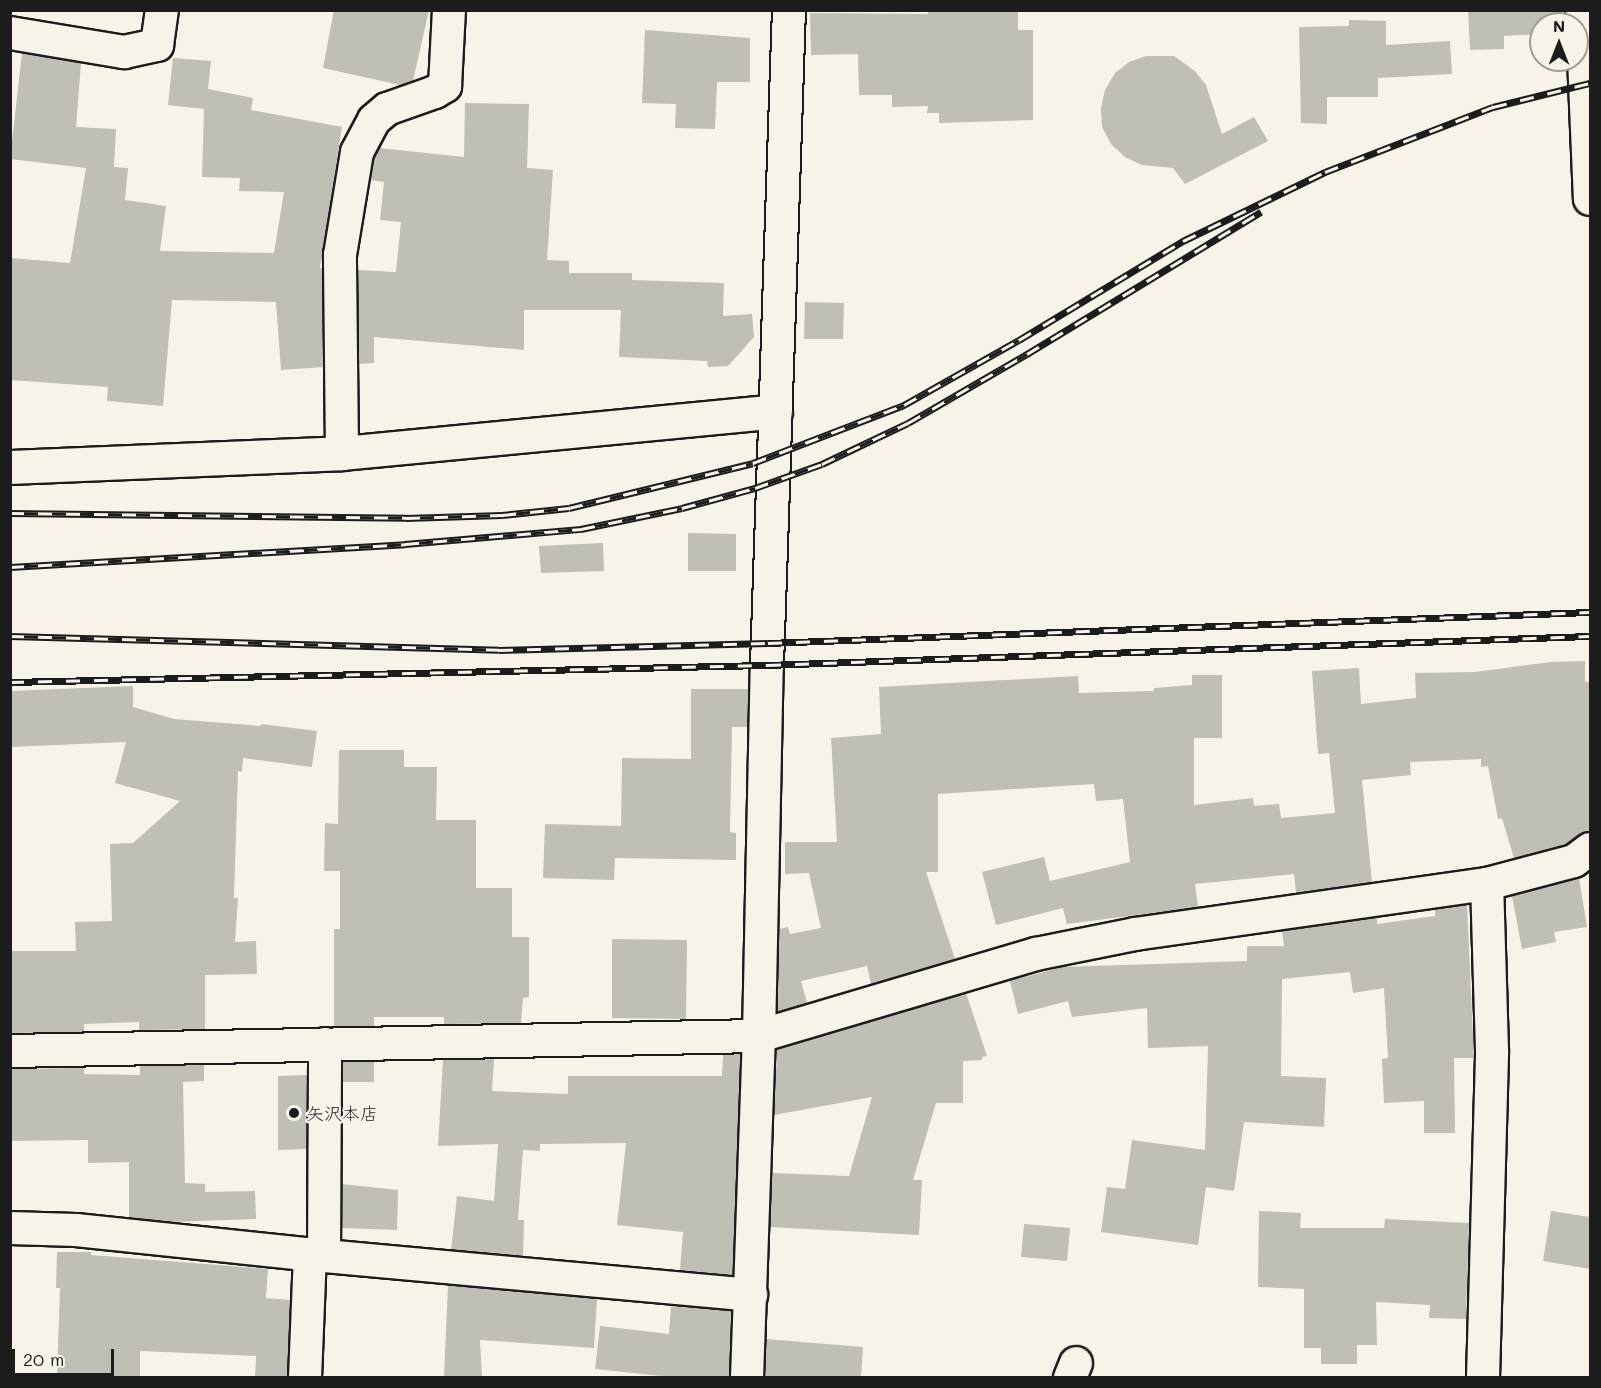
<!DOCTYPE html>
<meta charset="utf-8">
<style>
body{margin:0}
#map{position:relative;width:1601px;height:1388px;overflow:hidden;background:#f7f3e8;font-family:Mali,"Klee One",sans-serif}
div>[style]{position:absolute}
.building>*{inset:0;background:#c0beb5}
.roads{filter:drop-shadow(2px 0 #1c1c1c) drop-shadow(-2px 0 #1c1c1c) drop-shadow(0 2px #1c1c1c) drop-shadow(0 -2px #1c1c1c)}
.minor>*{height:32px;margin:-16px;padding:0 16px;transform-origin:16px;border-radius:16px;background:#f7f3e8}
.tertiary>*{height:33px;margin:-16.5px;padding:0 16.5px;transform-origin:16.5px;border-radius:16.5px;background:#f7f3e8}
.rail>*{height:7px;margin-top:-3.5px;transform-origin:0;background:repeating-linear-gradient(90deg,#f7f3e8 0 14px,#1c1c1c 0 28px);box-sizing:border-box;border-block:2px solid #1c1c1c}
.dots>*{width:16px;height:16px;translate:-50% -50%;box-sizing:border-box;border:3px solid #f7f3e8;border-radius:50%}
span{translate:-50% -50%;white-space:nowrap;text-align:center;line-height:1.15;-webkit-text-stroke:4.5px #f7f3e8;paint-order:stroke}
.poi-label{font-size:18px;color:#1c1c1c}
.left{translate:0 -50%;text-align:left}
.frame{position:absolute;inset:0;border:12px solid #1c1c1c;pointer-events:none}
.north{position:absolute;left:1529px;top:12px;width:60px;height:60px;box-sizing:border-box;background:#f7f3e8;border:2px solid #9f9d96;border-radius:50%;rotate:0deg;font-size:16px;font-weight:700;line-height:24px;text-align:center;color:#1c1c1c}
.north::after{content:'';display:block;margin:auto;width:21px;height:27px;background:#1c1c1c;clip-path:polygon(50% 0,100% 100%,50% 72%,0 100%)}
.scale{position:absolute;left:12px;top:1349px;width:102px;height:27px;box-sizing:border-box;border:3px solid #1c1c1c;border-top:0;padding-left:8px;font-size:18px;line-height:21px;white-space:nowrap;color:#1c1c1c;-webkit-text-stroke:4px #f7f3e8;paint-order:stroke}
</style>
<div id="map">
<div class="building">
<div style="clip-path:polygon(334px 10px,429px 10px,413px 81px,400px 85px,323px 68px)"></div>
<div style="clip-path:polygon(928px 10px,1018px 10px,1018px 30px,1033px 30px,1033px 120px,939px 123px,939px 113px,927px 113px,928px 106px,892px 107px,892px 95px,859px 95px,858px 54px,811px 55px,810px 13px,928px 14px)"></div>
<div style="clip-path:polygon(1468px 10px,1561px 10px,1561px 24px,1541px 24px,1541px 34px,1504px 36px,1504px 49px,1470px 50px)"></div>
<div style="clip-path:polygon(1349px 20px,1386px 21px,1386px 45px,1450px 41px,1452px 74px,1378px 78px,1378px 97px,1327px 97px,1327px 124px,1301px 123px,1299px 27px,1349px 26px)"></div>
<div style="clip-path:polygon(645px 30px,750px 38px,750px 82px,717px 82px,715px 129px,675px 128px,676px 104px,642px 103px)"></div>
<div style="clip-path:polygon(22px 53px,81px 63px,76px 127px,116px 129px,114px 167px,128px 168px,125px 200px,166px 206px,160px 251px,274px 253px,284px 192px,239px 191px,240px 178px,202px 177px,204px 109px,168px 105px,173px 58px,211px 61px,208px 89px,253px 98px,251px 110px,342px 127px,320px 268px,322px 268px,323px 367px,281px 370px,276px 302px,172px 300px,163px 406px,107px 401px,108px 387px,10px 380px,10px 258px,70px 263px,86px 168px,10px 159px)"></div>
<div style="clip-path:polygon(1146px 56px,1174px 56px,1195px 71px,1206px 85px,1222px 134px,1254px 117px,1268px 141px,1185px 184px,1173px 168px,1142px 165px,1125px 157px,1111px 144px,1102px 127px,1101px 108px,1105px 90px,1115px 73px,1129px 62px)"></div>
<div style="clip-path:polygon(465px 103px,529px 104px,527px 168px,553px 170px,547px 260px,569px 261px,569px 273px,632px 273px,632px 280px,724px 283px,723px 316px,752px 314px,754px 337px,728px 366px,708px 367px,707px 361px,619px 357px,621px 310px,524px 310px,524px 350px,374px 337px,374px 363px,359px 364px,358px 270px,396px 272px,401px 222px,380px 220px,384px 182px,371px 180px,374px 158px,379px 148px,464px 157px)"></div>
<div style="clip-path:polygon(805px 302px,844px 303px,843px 339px,804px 339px)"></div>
<div style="clip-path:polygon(688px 533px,736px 534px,736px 571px,688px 571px)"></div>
<div style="clip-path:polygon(603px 543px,604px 571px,541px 573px,539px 546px)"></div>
<div style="clip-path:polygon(1585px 661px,1585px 682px,1590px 682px,1590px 831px,1580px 834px,1566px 844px,1514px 858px,1502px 818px,1498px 819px,1488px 766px,1481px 767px,1481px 759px,1410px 762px,1411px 775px,1362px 780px,1372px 882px,1296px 893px,1294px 874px,1195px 884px,1198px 907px,1067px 924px,1063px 908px,996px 925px,982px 872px,1044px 857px,1050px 881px,1130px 862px,1123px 799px,1096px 801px,1094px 784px,938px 794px,938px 872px,926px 872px,955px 959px,871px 984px,867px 966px,801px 981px,807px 1003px,778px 1012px,779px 929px,788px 927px,790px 934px,821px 928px,809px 873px,785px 874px,785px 842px,837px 842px,831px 738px,881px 734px,879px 687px,1078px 676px,1079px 693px,1154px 691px,1154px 688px,1192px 685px,1192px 675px,1222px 675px,1222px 738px,1194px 738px,1194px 805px,1253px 798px,1254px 806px,1279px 804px,1281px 818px,1335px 813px,1329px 753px,1318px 754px,1312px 671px,1359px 668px,1361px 704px,1416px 698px,1415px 673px,1475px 672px,1551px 662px)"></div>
<div style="clip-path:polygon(133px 686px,133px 707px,174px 719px,261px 726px,261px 724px,317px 731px,312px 767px,243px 758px,242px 772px,238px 771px,234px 898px,238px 898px,235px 942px,256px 941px,257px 974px,205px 975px,205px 1029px,139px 1030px,139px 1022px,84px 1024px,84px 1032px,10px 1033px,10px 951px,76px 951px,75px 922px,112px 921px,110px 844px,133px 843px,180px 801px,115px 783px,126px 742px,10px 747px,10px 691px)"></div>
<div style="clip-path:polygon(691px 689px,748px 689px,748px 727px,732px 727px,730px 832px,736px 833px,736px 860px,615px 858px,614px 880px,543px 878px,545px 824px,621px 826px,622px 758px,691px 759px)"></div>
<div style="clip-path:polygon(339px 750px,404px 750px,404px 767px,437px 767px,436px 820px,476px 820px,476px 888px,512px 888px,512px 937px,529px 937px,529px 997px,523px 998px,521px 1023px,444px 1024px,444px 1017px,374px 1017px,374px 1026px,334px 1027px,334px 929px,340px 929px,340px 871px,324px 871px,325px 823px,338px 824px)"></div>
<div style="clip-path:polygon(1579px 878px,1587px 927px,1554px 932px,1556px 942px,1522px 949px,1512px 896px)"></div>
<div style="clip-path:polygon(1467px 905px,1474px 1058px,1454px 1058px,1455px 1133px,1424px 1133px,1424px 1101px,1384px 1103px,1382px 1059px,1388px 1058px,1384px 988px,1353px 993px,1350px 972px,1282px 979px,1281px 1076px,1326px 1078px,1324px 1127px,1244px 1122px,1234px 1191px,1206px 1187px,1198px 1245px,1101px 1232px,1107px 1187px,1125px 1189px,1132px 1140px,1205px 1150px,1208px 1046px,1148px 1048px,1147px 1008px,1072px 1017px,1068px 1001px,1018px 1014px,1010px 981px,1062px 967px,1247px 961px,1247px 946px,1284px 946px,1282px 931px,1377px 918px,1377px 924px,1435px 916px,1435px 910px)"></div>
<div style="clip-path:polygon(612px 939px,687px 940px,686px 1019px,612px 1018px)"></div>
<div style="clip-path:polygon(966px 993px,987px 1056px,982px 1057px,982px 1060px,963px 1061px,963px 1103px,936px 1103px,913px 1180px,922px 1180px,919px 1235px,770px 1227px,772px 1173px,849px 1176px,872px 1097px,774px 1115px,777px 1050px)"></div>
<div style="clip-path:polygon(740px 1054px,733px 1275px,680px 1270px,683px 1232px,617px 1225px,626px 1143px,540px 1144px,540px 1151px,523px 1150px,518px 1220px,524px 1220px,523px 1256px,451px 1250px,457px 1196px,494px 1201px,498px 1144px,438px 1146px,443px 1060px,494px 1059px,492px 1091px,568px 1094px,568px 1076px,722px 1076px,723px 1055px)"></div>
<div style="clip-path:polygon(343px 1062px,374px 1062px,374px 1082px,343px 1082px)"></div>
<div style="clip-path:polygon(204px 1065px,204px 1081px,183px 1082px,185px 1183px,205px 1184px,205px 1192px,255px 1191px,256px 1219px,169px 1222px,129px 1217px,129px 1162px,88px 1163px,88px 1140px,10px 1141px,10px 1069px,84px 1068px,84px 1074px,140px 1075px,140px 1066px)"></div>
<div style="clip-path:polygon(307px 1075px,307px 1149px,278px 1150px,278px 1076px)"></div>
<div style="clip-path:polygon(342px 1184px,398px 1190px,397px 1230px,342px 1228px)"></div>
<div style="clip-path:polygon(1259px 1211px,1301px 1213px,1300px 1228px,1384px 1228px,1385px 1219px,1469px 1223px,1466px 1319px,1429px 1318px,1430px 1305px,1376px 1302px,1377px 1345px,1357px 1345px,1357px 1364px,1321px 1364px,1321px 1348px,1304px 1348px,1304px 1289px,1258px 1287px)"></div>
<div style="clip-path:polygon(1551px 1211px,1590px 1217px,1590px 1269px,1543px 1261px)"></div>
<div style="clip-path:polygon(1024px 1224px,1070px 1228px,1067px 1261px,1021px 1257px)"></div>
<div style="clip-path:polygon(57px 1252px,91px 1252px,91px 1255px,268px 1269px,266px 1298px,290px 1300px,287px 1377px,255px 1377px,256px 1356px,140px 1351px,140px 1377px,57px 1377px,60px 1288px,56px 1288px)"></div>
<div style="clip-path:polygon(448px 1285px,597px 1299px,594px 1348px,480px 1340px,482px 1377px,444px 1377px)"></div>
<div style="clip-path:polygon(671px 1306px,731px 1311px,729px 1377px,671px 1377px,595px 1369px,600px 1326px,669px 1334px)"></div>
<div style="clip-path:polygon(766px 1339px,863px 1347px,861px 1377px,765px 1377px)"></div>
</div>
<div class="roads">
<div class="minor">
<div style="left:1582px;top:10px;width:189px;rotate:87.6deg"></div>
<div style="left:10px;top:33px;width:116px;rotate:9.5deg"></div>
<div style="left:124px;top:52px;width:34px;rotate:-12deg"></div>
<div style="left:157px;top:45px;width:35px;rotate:-82deg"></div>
<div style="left:342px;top:453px;width:198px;rotate:-90.6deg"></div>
<div style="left:340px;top:255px;width:104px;rotate:-80.6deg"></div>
<div style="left:357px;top:152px;width:36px;rotate:-62deg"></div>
<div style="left:374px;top:120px;width:17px;rotate:-40deg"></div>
<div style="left:387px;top:109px;width:51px;rotate:-19.5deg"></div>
<div style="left:435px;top:92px;width:12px;rotate:-31deg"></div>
<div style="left:445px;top:86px;width:76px;rotate:-87deg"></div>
<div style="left:10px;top:1051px;width:749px;rotate:-1.15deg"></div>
<div style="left:759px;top:1036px;width:289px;rotate:-16.5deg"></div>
<div style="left:1036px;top:954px;width:101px;rotate:-11.4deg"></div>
<div style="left:1135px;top:934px;width:356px;rotate:-8.1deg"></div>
<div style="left:1487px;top:884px;width:90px;rotate:-14.8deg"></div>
<div style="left:1574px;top:861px;width:20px;rotate:-37deg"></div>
<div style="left:10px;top:1228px;width:66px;rotate:1.7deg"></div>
<div style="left:76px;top:1230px;width:249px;rotate:6deg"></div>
<div style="left:324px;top:1256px;width:429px;rotate:5.2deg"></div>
<div style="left:324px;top:1256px;width:212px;rotate:-89.7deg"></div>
<div style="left:305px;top:1378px;width:124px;rotate:-87.7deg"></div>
<div style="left:747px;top:1378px;width:342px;rotate:-88deg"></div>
<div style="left:759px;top:1036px;width:371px;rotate:-88.8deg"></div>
<div style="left:767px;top:665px;width:655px;rotate:-88.08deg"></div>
<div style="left:1070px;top:1378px;width:16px;rotate:-68deg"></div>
<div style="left:1483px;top:1378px;width:328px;rotate:-88.4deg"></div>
<div style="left:1492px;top:1050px;width:166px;rotate:-91.7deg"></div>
</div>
<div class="tertiary">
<div style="left:10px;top:467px;width:332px;rotate:-2.4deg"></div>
<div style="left:342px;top:453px;width:435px;rotate:-5.5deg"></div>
</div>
</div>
<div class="rail">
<div style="left:10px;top:513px;width:396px;rotate:0.7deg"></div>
<div style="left:406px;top:518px;width:96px;rotate:-1.8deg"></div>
<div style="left:502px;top:515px;width:67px;rotate:-6deg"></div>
<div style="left:569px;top:508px;width:189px;rotate:-13.7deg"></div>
<div style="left:753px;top:463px;width:162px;rotate:-21deg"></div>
<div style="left:904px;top:405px;width:132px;rotate:-29.5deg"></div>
<div style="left:1019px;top:340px;width:192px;rotate:-31.1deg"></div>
<div style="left:1183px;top:241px;width:158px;rotate:-25.9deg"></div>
<div style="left:1325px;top:172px;width:180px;rotate:-21.2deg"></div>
<div style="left:1493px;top:107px;width:100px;rotate:-13.9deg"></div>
<div style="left:10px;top:567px;width:396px;rotate:-3.3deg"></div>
<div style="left:405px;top:544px;width:177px;rotate:-4.9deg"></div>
<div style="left:581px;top:529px;width:103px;rotate:-11.7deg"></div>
<div style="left:682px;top:508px;width:76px;rotate:-15.3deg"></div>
<div style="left:755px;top:488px;width:71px;rotate:-19.7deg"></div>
<div style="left:822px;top:464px;width:95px;rotate:-25.5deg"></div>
<div style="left:908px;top:423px;width:138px;rotate:-30.1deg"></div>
<div style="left:1027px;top:354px;width:274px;rotate:-31.3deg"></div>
<div style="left:10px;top:636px;width:489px;rotate:1.6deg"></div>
<div style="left:499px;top:650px;width:269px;rotate:-1.5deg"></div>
<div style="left:768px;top:643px;width:823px;rotate:-2.16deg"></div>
<div style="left:10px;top:682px;width:757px;rotate:-1.29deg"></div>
<div style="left:767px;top:665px;width:824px;rotate:-2.02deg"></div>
</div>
<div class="dots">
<div style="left:294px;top:1113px;background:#1c1c1c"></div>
</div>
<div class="poi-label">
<span class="left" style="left:306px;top:1113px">矢沢本店</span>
</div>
<div class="frame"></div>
<div class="north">N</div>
<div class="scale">20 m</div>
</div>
